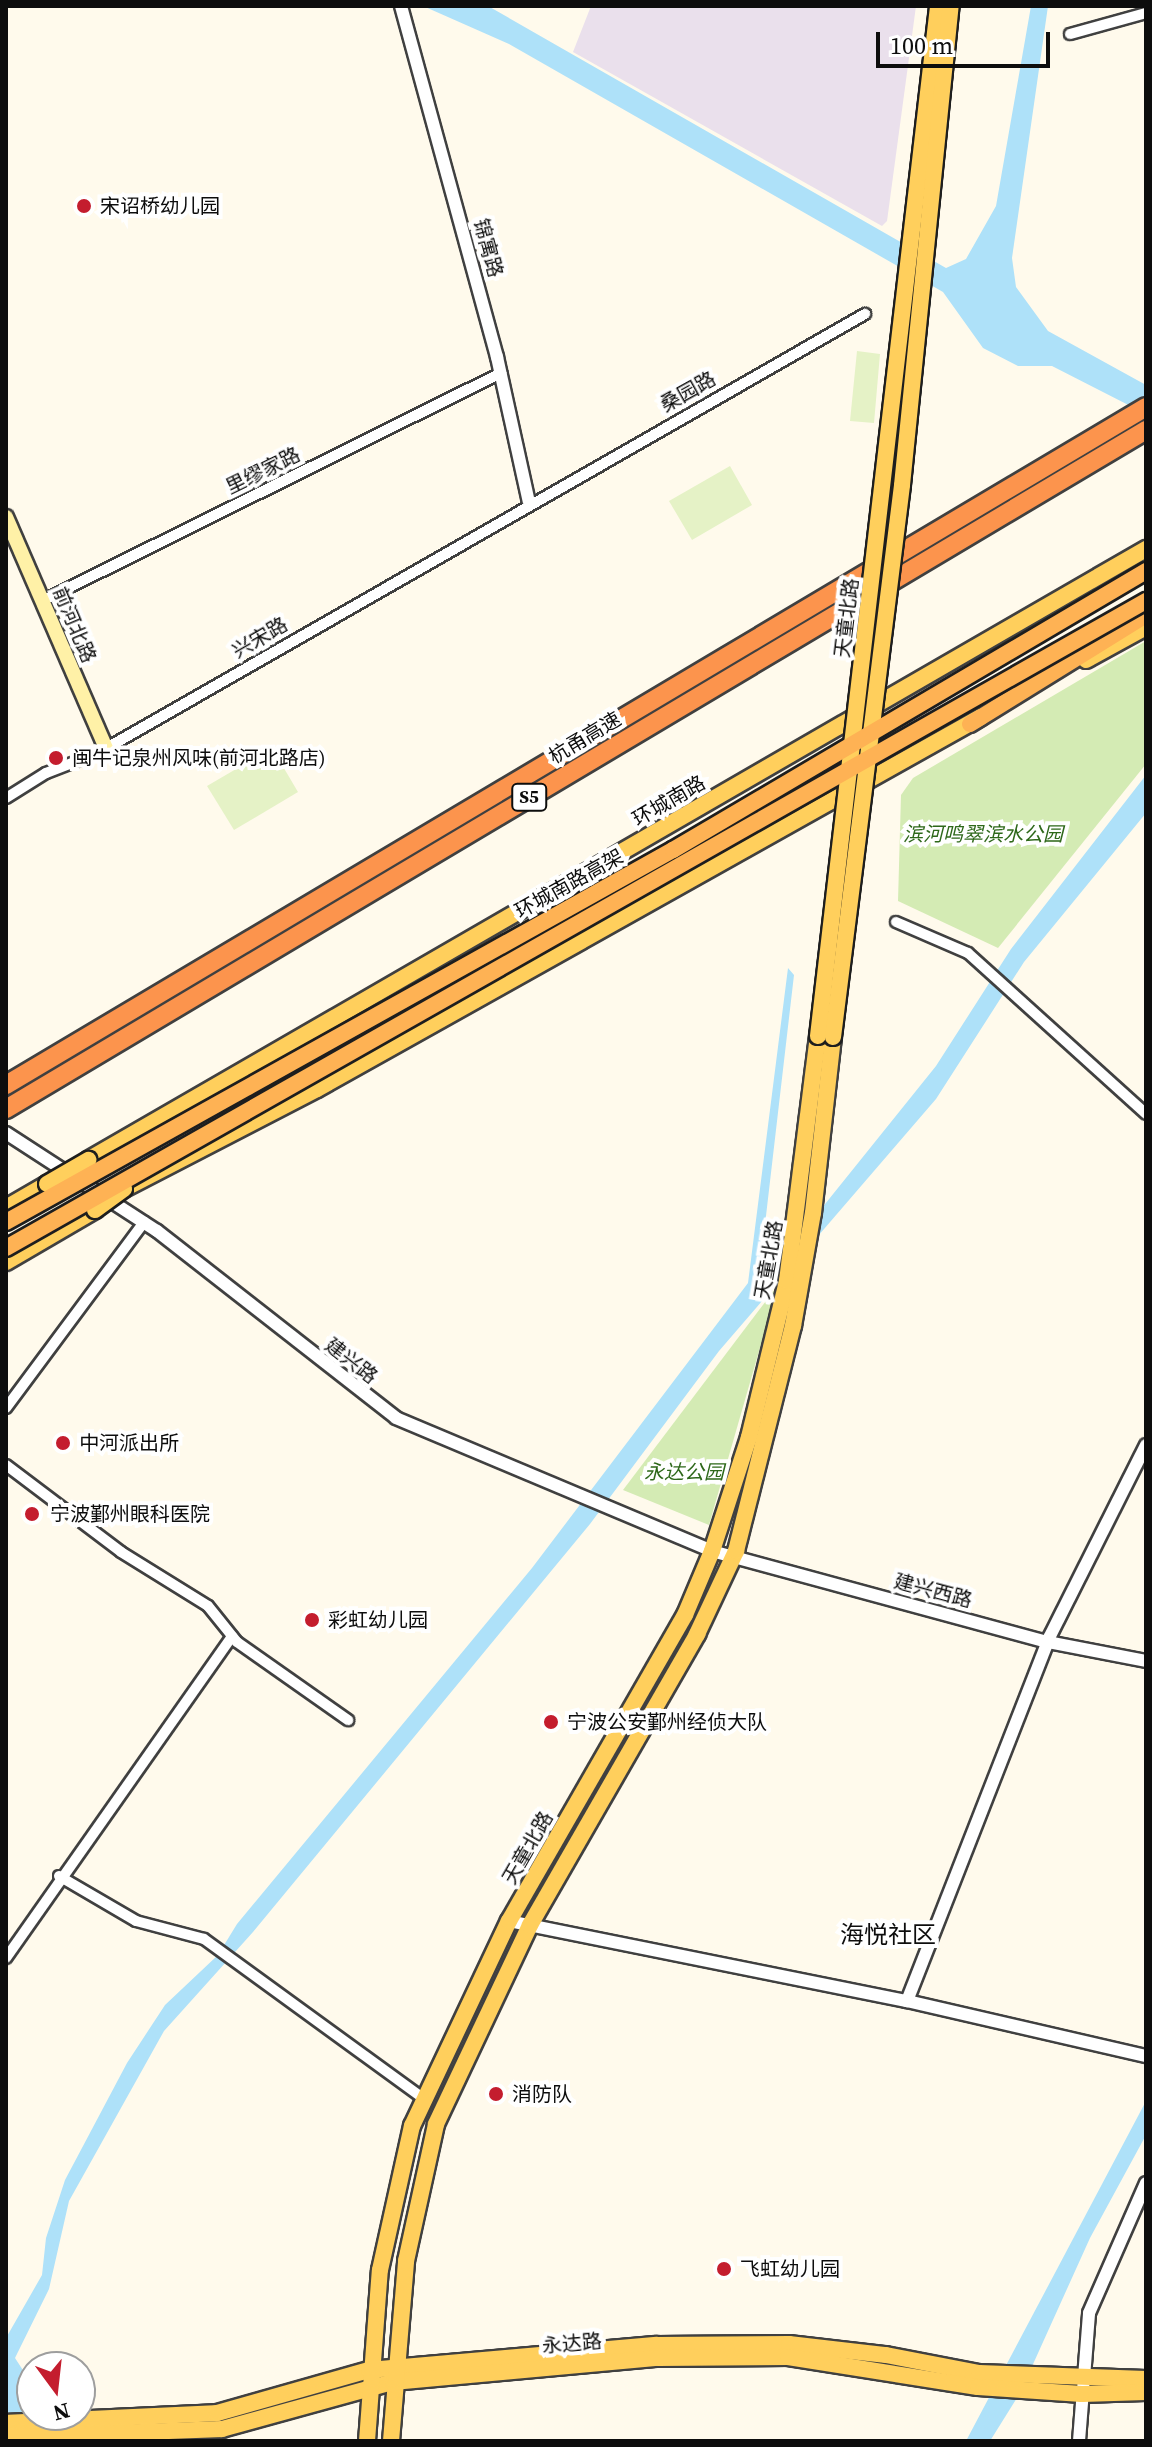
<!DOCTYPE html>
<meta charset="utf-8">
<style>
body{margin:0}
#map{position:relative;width:1152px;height:2447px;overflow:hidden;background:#fffaec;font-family:"Source Serif 4","Noto Sans SC",serif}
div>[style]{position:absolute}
.industrial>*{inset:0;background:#eae0ec}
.green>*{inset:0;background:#d4ebb4}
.pitch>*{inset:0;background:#e5f2c6}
.water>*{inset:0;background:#aee1f9}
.roads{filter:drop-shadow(2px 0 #404040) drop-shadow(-2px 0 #404040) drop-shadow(0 2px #404040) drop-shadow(0 -2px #404040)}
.minor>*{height:10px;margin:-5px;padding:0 5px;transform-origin:5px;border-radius:5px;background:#fff}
.tertiary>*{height:12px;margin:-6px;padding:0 6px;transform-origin:6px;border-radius:6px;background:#fff}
.secondary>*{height:14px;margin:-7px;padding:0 7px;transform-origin:7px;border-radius:7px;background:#fff1a7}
.primary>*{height:16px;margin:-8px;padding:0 8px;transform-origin:8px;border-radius:8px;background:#ffcf5c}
.trunk>*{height:16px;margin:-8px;padding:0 8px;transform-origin:8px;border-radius:8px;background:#feb254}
.motorway>*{height:18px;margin:-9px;padding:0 9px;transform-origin:9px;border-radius:9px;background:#fc944d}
.bridges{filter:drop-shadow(2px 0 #1e1e1e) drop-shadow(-2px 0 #1e1e1e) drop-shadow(0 2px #1e1e1e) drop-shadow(0 -2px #1e1e1e)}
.primary-bridge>*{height:16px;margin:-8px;padding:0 8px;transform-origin:8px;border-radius:8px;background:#ffcf5c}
.trunk-bridge>*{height:16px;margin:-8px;padding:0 8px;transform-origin:8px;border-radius:8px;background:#feb254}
.dots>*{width:22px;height:22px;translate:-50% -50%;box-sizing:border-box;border:4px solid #fff;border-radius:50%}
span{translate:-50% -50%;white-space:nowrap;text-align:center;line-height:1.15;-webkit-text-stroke:8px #fff;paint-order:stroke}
.shield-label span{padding:2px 6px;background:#fff;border:2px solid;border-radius:6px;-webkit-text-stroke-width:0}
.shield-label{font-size:18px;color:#0d0d0d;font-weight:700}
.poi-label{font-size:20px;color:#0d0d0d}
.left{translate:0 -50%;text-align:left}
.street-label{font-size:20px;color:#0d0d0d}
.park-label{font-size:20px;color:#2e681a;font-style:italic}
.quarter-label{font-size:24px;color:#0d0d0d}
.frame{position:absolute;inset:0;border:8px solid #0d0d0d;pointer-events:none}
.north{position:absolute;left:16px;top:2351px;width:80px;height:80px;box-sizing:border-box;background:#fff;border:2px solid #9e9e9e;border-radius:50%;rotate:165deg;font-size:22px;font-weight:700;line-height:32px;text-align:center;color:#0d0d0d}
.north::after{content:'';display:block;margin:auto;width:28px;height:36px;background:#c41d2e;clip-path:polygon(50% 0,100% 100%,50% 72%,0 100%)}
.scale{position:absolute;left:876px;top:32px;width:174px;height:36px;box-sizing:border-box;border:4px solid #0d0d0d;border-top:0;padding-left:10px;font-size:24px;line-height:28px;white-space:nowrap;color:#0d0d0d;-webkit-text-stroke:6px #fff;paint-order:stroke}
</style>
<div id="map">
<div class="industrial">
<div style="clip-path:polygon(591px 6px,916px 6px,887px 221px,882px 226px,573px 52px)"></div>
</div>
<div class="green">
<div style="clip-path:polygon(1146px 641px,1146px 764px,998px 948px,898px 901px,901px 795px,913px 778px)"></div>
<div style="clip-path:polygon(778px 1285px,709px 1525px,623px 1490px)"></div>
</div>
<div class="pitch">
<div style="clip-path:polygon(857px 351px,880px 354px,874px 423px,850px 421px)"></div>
<div style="clip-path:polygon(730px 466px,752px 505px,692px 540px,669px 501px)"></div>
<div style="clip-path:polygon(272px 748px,298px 792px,234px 830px,207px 786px)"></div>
</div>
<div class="water">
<div style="clip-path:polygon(423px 6px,488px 6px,946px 268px,966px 259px,996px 206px,1031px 6px,1048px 6px,1012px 258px,1016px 287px,1048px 331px,1146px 385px,1146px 414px,1052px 366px,1018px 366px,983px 348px,943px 292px,509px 44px)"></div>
<div style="clip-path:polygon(1146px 775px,1146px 813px,1024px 962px,936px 1099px,719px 1351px,590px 1524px,253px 1932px,164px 2031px,69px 2201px,49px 2289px,15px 2358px,32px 2384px,32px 2415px,13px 2441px,6px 2399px,6px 2338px,42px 2275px,46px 2238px,65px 2180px,127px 2063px,165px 2005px,218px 1955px,237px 1924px,532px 1568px,748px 1283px,788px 968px,794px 975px,759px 1276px,768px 1275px,936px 1066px,1011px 949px)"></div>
<div style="clip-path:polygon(1146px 2101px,1146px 2135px,1090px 2238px,1020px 2393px,990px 2441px,966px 2441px)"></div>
</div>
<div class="roads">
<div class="minor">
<div style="left:1070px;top:34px;width:79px;rotate:-15.4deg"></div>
<div style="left:42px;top:601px;width:513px;rotate:-26.42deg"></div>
<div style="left:6px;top:798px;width:47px;rotate:-32deg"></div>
<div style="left:46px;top:773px;width:56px;rotate:-21deg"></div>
<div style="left:98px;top:753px;width:884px;rotate:-29.79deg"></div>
<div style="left:896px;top:922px;width:78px;rotate:23.3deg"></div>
<div style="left:968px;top:953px;width:240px;rotate:42.1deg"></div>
<div style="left:6px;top:1408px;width:232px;rotate:-53.4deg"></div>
<div style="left:6px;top:1465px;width:144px;rotate:37.1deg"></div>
<div style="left:121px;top:1552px;width:102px;rotate:31.8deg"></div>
<div style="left:208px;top:1606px;width:46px;rotate:51.1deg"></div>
<div style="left:237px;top:1642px;width:136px;rotate:35.1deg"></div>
<div style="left:59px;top:1876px;width:89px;rotate:30.3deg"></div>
<div style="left:136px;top:1921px;width:70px;rotate:14.8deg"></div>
<div style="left:204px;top:1939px;width:271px;rotate:36deg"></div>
<div style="left:6px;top:1958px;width:393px;rotate:-54.9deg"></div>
</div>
<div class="tertiary">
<div style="left:401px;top:6px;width:364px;rotate:74.7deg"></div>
<div style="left:497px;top:357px;width:148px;rotate:77.6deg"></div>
<div style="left:6px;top:1133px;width:180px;rotate:33deg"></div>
<div style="left:157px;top:1231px;width:303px;rotate:38deg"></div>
<div style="left:396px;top:1418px;width:343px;rotate:22.8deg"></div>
<div style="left:712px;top:1551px;width:348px;rotate:15.2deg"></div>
<div style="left:1048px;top:1642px;width:100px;rotate:11deg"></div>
<div style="left:509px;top:1921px;width:406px;rotate:11.4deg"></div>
<div style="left:907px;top:2001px;width:245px;rotate:13deg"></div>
<div style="left:907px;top:2001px;width:390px;rotate:-68.6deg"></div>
<div style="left:1049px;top:1638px;width:216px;rotate:-63.3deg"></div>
<div style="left:1079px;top:2441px;width:128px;rotate:-85.5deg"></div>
<div style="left:1089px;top:2313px;width:142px;rotate:-66.3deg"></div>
</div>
<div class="secondary">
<div style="left:6px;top:517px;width:252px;rotate:66.6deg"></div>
</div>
<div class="primary">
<div style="left:1086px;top:660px;width:68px;rotate:-28.8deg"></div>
<div style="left:88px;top:1160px;width:1222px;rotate:-30.01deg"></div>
<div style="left:124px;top:1189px;width:217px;rotate:-27.4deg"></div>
<div style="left:317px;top:1089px;width:761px;rotate:-29.26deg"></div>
<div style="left:6px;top:1208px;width:48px;rotate:-30.3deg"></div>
<div style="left:6px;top:1262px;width:103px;rotate:-30.3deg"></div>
<div style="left:6px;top:2423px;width:211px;rotate:-2.7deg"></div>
<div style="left:217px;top:2413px;width:158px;rotate:-15.8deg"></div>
<div style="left:369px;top:2370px;width:289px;rotate:-5deg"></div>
<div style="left:657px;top:2345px;width:132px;rotate:-0.4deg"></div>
<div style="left:789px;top:2344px;width:98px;rotate:6.5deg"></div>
<div style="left:886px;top:2355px;width:95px;rotate:11deg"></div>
<div style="left:979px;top:2373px;width:167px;rotate:2.1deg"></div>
<div style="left:6px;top:2437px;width:216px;rotate:-2.1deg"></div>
<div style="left:222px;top:2429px;width:177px;rotate:-15.4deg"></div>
<div style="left:393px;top:2382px;width:266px;rotate:-5.2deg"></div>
<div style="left:658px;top:2358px;width:130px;rotate:-0.4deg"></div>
<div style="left:788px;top:2357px;width:192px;rotate:9deg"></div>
<div style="left:978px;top:2387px;width:104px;rotate:3.9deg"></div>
<div style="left:1082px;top:2394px;width:64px;rotate:-1.8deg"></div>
<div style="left:367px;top:2441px;width:171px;rotate:-85.7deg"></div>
<div style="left:380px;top:2270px;width:148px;rotate:-77.5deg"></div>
<div style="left:412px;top:2126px;width:227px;rotate:-64.7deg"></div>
<div style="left:509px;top:1921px;width:353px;rotate:-60.1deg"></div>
<div style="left:685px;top:1615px;width:69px;rotate:-67.1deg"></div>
<div style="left:712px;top:1551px;width:120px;rotate:-72deg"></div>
<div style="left:749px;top:1437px;width:161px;rotate:-76.3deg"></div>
<div style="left:787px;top:1281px;width:247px;rotate:-82.8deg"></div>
<div style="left:391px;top:2441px;width:181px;rotate:-85.2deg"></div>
<div style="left:406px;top:2261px;width:140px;rotate:-77.6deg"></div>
<div style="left:436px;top:2124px;width:220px;rotate:-64.7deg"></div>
<div style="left:530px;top:1925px;width:336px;rotate:-60.1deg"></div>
<div style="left:697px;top:1634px;width:92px;rotate:-64.8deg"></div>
<div style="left:736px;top:1551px;width:232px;rotate:-75.8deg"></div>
<div style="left:793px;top:1326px;width:115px;rotate:-80deg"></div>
<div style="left:813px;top:1213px;width:177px;rotate:-83.5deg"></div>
</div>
<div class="trunk">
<div style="left:970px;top:724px;width:207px;rotate:-31.8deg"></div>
</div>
<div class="motorway">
<div style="left:6px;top:1085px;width:1326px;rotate:-30.74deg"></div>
<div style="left:6px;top:1109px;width:1327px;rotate:-30.78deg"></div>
</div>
</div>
<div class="bridges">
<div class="primary-bridge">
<div style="left:818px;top:1036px;width:1037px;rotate:-83.35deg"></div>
<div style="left:833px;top:1037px;width:556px;rotate:-82.87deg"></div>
<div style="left:902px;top:485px;width:481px;rotate:-84.2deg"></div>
<div style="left:47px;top:1184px;width:48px;rotate:-30.3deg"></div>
<div style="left:95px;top:1210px;width:36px;rotate:-36deg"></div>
</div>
<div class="trunk-bridge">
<div style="left:6px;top:1222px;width:764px;rotate:-29.15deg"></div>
<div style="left:673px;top:850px;width:549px;rotate:-30.53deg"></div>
<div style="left:6px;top:1248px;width:1311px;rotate:-29.58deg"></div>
</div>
</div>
<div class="dots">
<div style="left:84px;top:206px;background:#c41d2e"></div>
<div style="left:56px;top:758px;background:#c41d2e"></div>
<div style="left:63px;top:1443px;background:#c41d2e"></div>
<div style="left:32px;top:1514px;background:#c41d2e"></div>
<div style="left:312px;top:1620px;background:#c41d2e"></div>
<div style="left:551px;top:1722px;background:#c41d2e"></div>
<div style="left:496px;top:2094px;background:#c41d2e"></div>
<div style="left:724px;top:2269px;background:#c41d2e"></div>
</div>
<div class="shield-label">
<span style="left:529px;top:797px">S5</span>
</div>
<div class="poi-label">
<span class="left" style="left:100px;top:206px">宋诏桥幼儿园</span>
<span class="left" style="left:72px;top:758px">闽牛记泉州风味(前河北路店)</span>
<span class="left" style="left:79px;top:1443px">中河派出所</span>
<span class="left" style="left:50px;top:1514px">宁波鄞州眼科医院</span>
<span class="left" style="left:328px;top:1620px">彩虹幼儿园</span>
<span class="left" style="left:567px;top:1722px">宁波公安鄞州经侦大队</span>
<span class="left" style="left:512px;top:2094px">消防队</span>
<span class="left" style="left:740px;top:2269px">飞虹幼儿园</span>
</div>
<div class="street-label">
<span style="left:488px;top:248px;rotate:75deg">锦寓路</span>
<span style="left:688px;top:392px;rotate:-29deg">桑园路</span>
<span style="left:263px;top:471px;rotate:-26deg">里缪家路</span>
<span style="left:847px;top:618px;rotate:-83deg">天童北路</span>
<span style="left:74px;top:625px;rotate:67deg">前河北路</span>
<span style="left:260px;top:638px;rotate:-30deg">兴宋路</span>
<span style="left:585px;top:738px;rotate:-31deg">杭甬高速</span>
<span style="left:669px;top:801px;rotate:-30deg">环城南路</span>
<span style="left:569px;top:884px;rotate:-29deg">环城南路高架</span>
<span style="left:769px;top:1260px;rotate:-80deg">天童北路</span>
<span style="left:351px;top:1361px;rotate:38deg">建兴路</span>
<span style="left:933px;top:1591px;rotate:15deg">建兴西路</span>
<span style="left:528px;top:1848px;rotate:-60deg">天童北路</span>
<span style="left:572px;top:2344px;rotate:-5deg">永达路</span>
</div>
<div class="park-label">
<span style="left:983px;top:834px">滨河鸣翠滨水公园</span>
<span style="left:684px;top:1472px">永达公园</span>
</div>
<div class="quarter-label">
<span style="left:888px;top:1935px">海悦社区</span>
</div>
<div class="frame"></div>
<div class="north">N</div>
<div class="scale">100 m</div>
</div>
